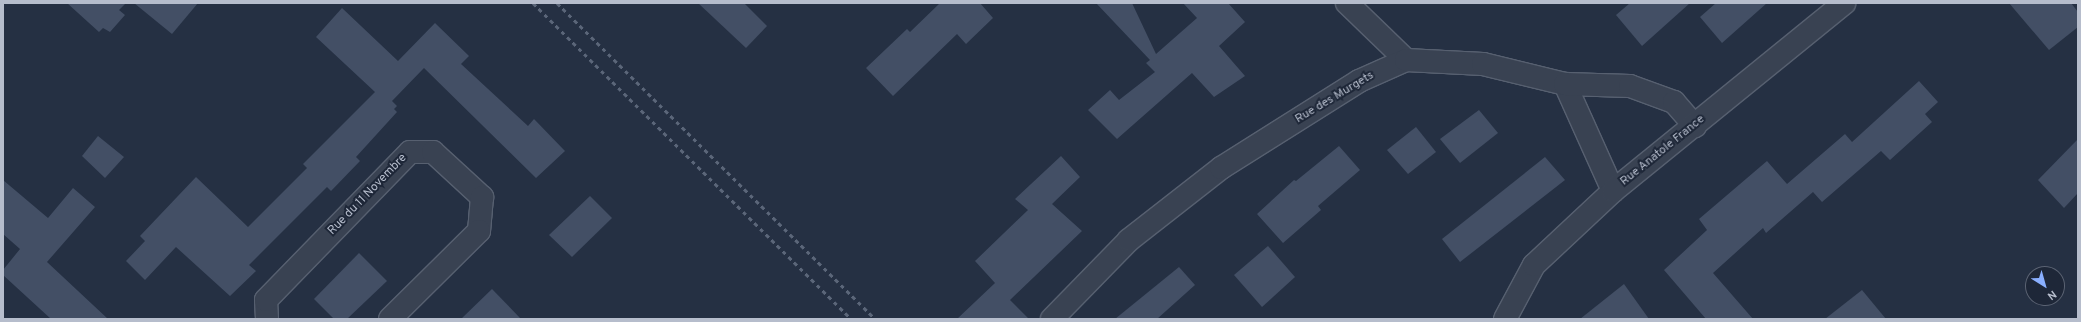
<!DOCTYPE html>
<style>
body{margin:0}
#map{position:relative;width:2081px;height:322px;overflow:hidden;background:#253043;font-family:Overpass,sans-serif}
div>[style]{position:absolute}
.building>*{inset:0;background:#434f65}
.roads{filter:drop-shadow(1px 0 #576070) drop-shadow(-1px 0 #576070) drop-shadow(0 1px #576070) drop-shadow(0 -1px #576070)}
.minor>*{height:22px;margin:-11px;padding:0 11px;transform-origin:11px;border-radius:11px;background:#394252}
.rail>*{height:3px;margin-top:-1.5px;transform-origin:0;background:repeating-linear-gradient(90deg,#5b6679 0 4px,transparent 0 8px)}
span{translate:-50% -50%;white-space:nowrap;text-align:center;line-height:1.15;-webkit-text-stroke:4px #1e2738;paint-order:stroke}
.street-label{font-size:12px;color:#b6bdcc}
.frame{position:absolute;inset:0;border:4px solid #b6bdcc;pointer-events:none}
.north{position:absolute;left:2025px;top:266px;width:40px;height:40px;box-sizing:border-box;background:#1e2738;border:1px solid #5b6373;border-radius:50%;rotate:143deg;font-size:11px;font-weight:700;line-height:16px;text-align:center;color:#b6bdcc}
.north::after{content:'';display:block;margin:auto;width:14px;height:18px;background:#8aaffe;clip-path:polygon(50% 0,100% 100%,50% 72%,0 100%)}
</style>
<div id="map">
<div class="building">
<div style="clip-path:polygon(67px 3px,126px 3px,119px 10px,125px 15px,110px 32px,103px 28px,99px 32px)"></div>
<div style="clip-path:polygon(134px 3px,198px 3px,172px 34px)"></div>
<div style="clip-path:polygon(698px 3px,744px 3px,767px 26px,746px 48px)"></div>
<div style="clip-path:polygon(940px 3px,980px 3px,993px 18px,966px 44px,957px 34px,893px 96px,866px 68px,907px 29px,910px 32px)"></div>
<div style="clip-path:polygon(1096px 3px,1132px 3px,1156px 54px,1197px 18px,1183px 3px,1228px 3px,1245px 22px,1219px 46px,1245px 76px,1214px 97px,1192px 73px,1117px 139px,1088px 110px,1110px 90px,1119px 100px,1155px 72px,1146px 63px,1150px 60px)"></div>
<div style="clip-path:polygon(1630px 3px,1690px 3px,1642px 46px,1616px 15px)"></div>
<div style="clip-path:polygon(1716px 3px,1767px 3px,1722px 43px,1700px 17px)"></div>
<div style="clip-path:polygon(2009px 3px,2071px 3px,2078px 12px,2078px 27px,2049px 50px)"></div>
<div style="clip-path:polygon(342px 8px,398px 61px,435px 23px,469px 56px,461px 64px,528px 126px,534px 119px,565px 151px,536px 178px,424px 68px,392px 101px,397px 106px,394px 109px,397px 112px,356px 157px,360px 161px,331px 191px,327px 187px,249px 265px,256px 271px,230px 296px,176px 247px,145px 280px,126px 261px,145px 241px,140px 236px,196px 177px,248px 227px,307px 168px,303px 164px,375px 92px,316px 37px)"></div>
<div style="clip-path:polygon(1919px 81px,1938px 102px,1925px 114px,1932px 122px,1890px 160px,1881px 151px,1822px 202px,1813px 192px,1766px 233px,1763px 228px,1713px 273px,1753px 319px,1706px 319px,1664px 270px,1707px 230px,1699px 219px,1767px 161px,1787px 184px,1845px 134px,1852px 142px)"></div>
<div style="clip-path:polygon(1479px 110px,1498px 133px,1460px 163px,1440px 139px)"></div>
<div style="clip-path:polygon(1416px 127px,1436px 152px,1408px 174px,1387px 150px)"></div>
<div style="clip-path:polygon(98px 136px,124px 157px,105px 178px,82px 156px)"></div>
<div style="clip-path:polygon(2078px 139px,2078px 193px,2064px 208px,2038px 180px)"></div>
<div style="clip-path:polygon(1339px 146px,1360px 170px,1318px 206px,1321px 210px,1283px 243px,1257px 214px,1294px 180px,1296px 181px)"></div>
<div style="clip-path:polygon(1061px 156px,1080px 177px,1052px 204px,1082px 231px,1010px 300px,1029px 319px,957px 319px,995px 283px,975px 261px,1028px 210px,1015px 199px)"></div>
<div style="clip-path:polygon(1545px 157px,1565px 180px,1460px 262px,1442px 239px)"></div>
<div style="clip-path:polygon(3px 180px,48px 218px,73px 188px,95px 207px,47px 262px,108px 319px,51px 319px,3px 275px,3px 270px,20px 249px,3px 234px)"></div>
<div style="clip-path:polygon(590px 196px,612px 218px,572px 257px,549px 235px)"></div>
<div style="clip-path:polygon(1268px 246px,1295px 277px,1262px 307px,1234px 275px)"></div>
<div style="clip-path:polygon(359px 253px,387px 281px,347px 319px,334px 319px,314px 299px)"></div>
<div style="clip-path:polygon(1179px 267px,1195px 285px,1157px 319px,1115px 319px)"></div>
<div style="clip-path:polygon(1624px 284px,1649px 319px,1580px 319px)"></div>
<div style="clip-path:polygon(492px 289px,521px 319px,461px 319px)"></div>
<div style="clip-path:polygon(1862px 290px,1886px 319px,1825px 319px)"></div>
</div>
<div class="roads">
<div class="minor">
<div style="left:1347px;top:3px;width:82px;rotate:44deg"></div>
<div style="left:1565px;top:84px;width:117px;rotate:65.8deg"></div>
<div style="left:267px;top:319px;width:19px;rotate:-93deg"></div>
<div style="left:266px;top:300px;width:206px;rotate:-45.8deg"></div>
<div style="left:410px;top:152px;width:23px"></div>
<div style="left:433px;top:152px;width:67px;rotate:42.6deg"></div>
<div style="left:482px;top:197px;width:34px;rotate:95deg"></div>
<div style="left:479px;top:231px;width:125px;rotate:135.3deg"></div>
<div style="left:1052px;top:319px;width:110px;rotate:-45.7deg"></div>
<div style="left:1129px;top:240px;width:117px;rotate:-38deg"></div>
<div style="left:1221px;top:168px;width:163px;rotate:-32.2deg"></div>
<div style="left:1359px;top:81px;width:51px;rotate:-24.1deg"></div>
<div style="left:1406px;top:60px;width:77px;rotate:3deg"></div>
<div style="left:1483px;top:64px;width:84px;rotate:13.7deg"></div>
<div style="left:1565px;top:84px;width:65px;rotate:1.8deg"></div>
<div style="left:1630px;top:86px;width:47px;rotate:20deg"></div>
<div style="left:1674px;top:102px;width:32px;rotate:49deg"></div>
<div style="left:1505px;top:319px;width:61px;rotate:-61.8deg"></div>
<div style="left:1534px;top:265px;width:108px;rotate:-43.1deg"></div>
<div style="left:1613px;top:191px;width:298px;rotate:-39.1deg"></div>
</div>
</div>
<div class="rail">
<div style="left:533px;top:3px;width:448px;rotate:44.8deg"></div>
<div style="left:557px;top:3px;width:448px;rotate:44.8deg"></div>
</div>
<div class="street-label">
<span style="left:1335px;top:98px;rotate:-31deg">Rue des Murgets</span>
<span style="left:1663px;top:151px;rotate:-39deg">Rue Anatole France</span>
<span style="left:368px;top:195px;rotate:-46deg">Rue du 11 Novembre</span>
</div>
<div class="frame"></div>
<div class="north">N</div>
</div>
